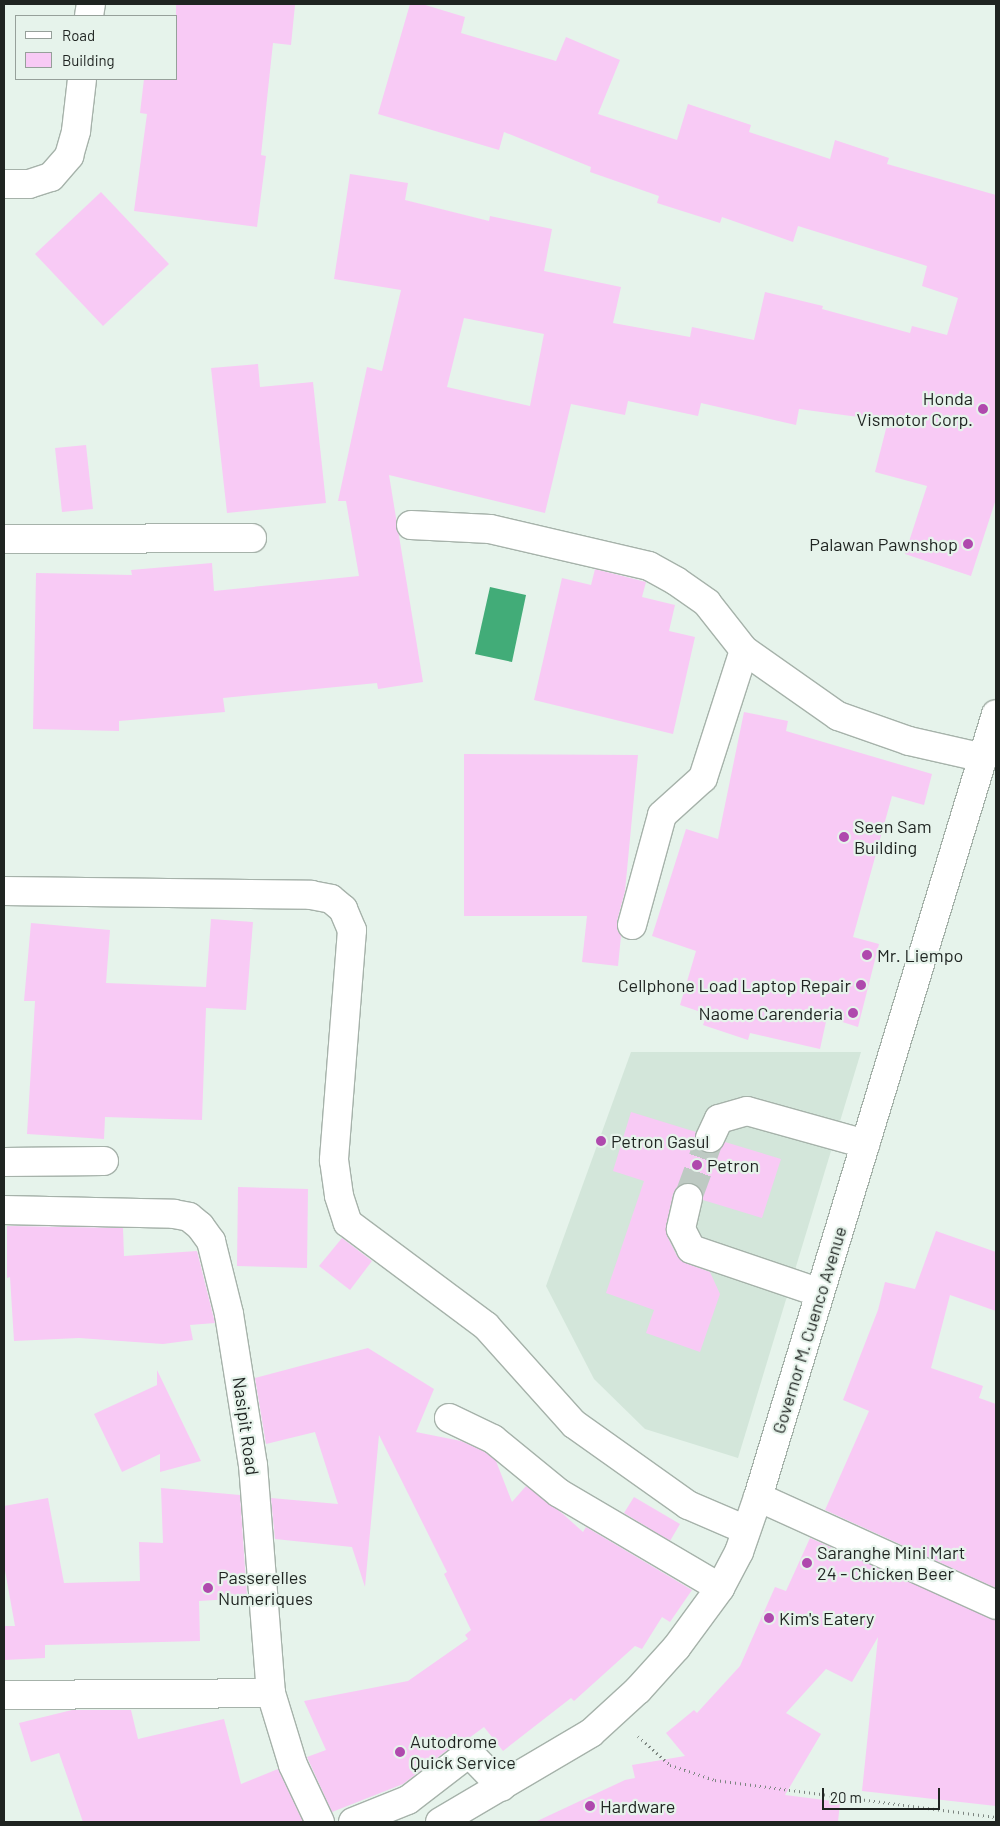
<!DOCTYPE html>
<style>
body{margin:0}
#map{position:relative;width:1000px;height:1826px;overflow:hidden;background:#e6f3eb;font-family:Barlow,sans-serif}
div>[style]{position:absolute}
.built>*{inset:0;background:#d3e6da}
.water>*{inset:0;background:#42ac78}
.building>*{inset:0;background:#f8caf5}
.minor-tunnel>*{height:28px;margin-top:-14px;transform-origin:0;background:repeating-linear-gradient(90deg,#becac3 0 28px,transparent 0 42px)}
.path>*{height:3px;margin-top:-1.5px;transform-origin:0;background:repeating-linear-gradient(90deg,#7c8580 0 1px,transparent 0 5px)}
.roads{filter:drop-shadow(1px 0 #a6b2aa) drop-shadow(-1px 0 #a6b2aa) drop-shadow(0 1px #a6b2aa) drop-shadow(0 -1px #a6b2aa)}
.minor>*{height:28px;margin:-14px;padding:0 14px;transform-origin:14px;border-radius:14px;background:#fff}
.major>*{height:28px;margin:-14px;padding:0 14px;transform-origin:14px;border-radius:14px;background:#fff}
.dots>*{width:14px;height:14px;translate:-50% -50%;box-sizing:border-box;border:2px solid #e6f3eb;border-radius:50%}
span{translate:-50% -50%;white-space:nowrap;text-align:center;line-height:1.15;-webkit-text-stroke:4.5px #e6f3eb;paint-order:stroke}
.poi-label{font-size:18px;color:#1f2421}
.right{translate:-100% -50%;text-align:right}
.left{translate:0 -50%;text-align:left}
.street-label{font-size:18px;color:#1f2421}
.frame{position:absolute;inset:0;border:5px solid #1f2421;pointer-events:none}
.legend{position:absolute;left:15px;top:15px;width:162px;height:65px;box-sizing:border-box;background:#e6f3eb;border:1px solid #96a09a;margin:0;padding:6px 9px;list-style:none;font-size:15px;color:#1f2421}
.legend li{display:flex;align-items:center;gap:10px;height:25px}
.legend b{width:25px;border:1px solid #96a09a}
.scale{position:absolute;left:822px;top:1788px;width:118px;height:22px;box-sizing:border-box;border:2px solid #1f2421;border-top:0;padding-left:6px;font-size:15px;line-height:18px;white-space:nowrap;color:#1f2421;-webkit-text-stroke:4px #e6f3eb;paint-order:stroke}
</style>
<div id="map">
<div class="built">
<div style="clip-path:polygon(631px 1052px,861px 1052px,738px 1458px,645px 1429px,594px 1379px,546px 1286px)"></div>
</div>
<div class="water">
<div style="clip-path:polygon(490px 587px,526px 595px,512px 662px,475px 654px)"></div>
</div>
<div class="building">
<div style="clip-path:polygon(176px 4px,295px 5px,291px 45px,273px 43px,261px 155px,266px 156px,257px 227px,134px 211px,147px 114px,140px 113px,144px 79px,176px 79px)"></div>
<div style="clip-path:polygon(evenodd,410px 4px,422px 4px,465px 17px,461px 33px,556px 61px,566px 37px,620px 60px,598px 114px,677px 140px,688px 104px,751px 125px,749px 132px,830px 159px,835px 140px,889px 158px,887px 164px,996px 195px,996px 499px,971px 576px,905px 554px,927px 486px,875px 472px,888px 421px,799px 409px,796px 425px,701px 403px,698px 416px,628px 401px,625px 415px,571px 404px,545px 513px,389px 475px,423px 682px,378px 689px,377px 683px,223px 698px,225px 712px,119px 721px,119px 731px,33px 729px,36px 573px,132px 575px,131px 570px,212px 563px,214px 591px,359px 576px,346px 501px,338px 501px,367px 367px,382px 371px,401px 290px,334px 279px,350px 174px,408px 183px,405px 200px,489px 221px,490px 216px,552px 229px,544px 271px,621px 287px,613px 323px,690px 337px,692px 327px,754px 340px,765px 292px,823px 306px,822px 309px,910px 333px,912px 326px,947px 335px,958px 298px,922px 286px,927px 266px,798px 226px,793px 242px,722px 217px,720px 223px,657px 203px,659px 196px,590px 172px,591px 167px,504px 132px,499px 150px,378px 114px,410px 4px,464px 318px,544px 334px,530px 406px,447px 387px,464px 318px)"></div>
<div style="clip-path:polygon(101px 192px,169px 264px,103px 326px,35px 254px)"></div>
<div style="clip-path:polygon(258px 364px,260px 387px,313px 382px,326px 503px,227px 513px,211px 368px)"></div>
<div style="clip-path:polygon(86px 445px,93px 509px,62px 512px,55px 448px)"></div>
<div style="clip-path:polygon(595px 569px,646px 582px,642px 597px,675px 605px,669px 631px,695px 637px,673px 734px,534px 700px,562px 578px,591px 585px)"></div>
<div style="clip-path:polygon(744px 712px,788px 721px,786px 731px,932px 774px,924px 805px,892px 796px,853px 937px,879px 944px,858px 1027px,827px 1017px,820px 1049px,750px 1033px,748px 1040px,703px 1025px,707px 1014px,680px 1005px,696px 951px,652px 936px,686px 829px,718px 839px)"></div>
<div style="clip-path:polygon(464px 754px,638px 755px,625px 891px,617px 921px,617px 929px,621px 936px,618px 966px,582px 962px,587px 916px,464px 916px)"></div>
<div style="clip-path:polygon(211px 919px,253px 922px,246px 1010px,206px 1008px,202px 1120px,105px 1117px,104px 1139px,27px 1134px,35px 1001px,24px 1001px,31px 923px,110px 930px,106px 983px,206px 987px)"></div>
<div style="clip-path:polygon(631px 1112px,696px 1132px,695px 1140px,697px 1146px,704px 1152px,712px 1153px,718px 1151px,725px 1142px,781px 1159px,762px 1218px,703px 1200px,699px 1187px,692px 1183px,683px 1183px,676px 1188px,673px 1194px,666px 1226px,667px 1236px,677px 1256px,685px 1263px,710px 1272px,720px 1294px,700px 1352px,646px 1333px,654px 1310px,606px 1293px,644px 1181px,613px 1171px)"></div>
<div style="clip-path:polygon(238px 1187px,308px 1189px,307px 1268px,237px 1266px)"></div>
<div style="clip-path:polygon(7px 1226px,123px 1228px,124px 1256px,197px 1251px,215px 1323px,190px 1325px,193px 1340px,163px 1344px,79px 1338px,14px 1341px,10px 1277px,7px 1278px)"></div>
<div style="clip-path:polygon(936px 1231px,996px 1252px,996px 1311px,950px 1295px,931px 1368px,983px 1386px,979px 1398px,996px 1404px,996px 1588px,825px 1510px,869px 1411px,843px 1400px,878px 1310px,885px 1282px,915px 1289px)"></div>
<div style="clip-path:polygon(342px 1238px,372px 1261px,350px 1290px,319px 1266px)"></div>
<div style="clip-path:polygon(368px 1348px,434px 1389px,416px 1432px,461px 1441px,485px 1452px,496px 1461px,512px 1502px,526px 1486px,563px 1514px,583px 1532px,586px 1527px,692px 1590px,670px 1622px,662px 1617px,642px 1649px,635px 1646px,574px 1701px,571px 1698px,503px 1751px,484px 1727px,469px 1738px,459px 1741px,403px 1784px,332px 1812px,307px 1757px,326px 1750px,304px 1701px,408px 1681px,468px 1639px,465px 1635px,471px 1630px,444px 1574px,447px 1572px,379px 1435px,365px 1587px,352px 1547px,275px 1539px,271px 1498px,338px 1504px,315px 1432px,266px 1444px,255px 1378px)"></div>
<div style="clip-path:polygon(157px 1370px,201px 1461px,160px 1472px,160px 1454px,122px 1472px,94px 1414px,157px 1385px)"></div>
<div style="clip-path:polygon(161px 1488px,240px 1495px,247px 1598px,199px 1601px,200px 1641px,45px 1645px,45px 1658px,4px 1660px,4px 1626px,15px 1626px,4px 1565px,4px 1506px,48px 1498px,64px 1583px,140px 1581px,139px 1542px,163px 1543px)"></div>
<div style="clip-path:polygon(634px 1497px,680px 1524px,670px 1541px,624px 1513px)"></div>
<div style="clip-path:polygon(810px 1538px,996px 1620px,996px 1806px,862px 1791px,878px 1637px,852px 1682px,826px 1669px,786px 1713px,821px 1734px,785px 1795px,840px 1802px,838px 1822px,535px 1822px,625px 1780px,635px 1778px,632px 1765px,685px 1756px,666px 1733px,694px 1710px,697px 1713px,740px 1666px,775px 1587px,786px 1591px)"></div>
<div style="clip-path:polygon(72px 1710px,131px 1710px,138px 1739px,224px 1719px,241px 1784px,278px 1769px,303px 1822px,83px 1822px,59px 1753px,31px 1762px,19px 1723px)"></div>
</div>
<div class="minor-tunnel">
<div style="left:688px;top:1198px;width:64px;rotate:-69.9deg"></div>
</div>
<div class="path">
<div style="left:638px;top:1736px;width:43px;rotate:42.2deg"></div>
<div style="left:670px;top:1765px;width:47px;rotate:18.4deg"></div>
<div style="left:715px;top:1780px;width:283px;rotate:7.5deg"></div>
</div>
<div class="roads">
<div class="minor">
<div style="left:89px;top:16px;width:12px;rotate:-81deg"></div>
<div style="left:4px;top:184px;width:25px"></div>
<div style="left:29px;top:184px;width:23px;rotate:-18deg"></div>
<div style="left:51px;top:177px;width:28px;rotate:-49deg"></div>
<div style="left:69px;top:156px;width:26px;rotate:-74deg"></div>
<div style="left:76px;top:131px;width:52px;rotate:-83.4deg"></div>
<div style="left:411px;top:525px;width:79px;rotate:2.9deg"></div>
<div style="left:490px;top:529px;width:163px;rotate:13.1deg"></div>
<div style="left:649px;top:566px;width:31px;rotate:29deg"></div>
<div style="left:676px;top:581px;width:38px;rotate:35deg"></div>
<div style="left:707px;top:603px;width:60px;rotate:51.8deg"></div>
<div style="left:744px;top:650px;width:115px;rotate:35.1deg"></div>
<div style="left:838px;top:716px;width:75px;rotate:19.4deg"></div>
<div style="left:909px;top:741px;width:77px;rotate:12.8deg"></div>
<div style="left:4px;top:539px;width:248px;rotate:-0.2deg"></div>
<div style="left:4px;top:891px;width:307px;rotate:0.7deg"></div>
<div style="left:311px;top:895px;width:20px;rotate:11deg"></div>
<div style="left:331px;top:899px;width:16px;rotate:40deg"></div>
<div style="left:343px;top:909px;width:23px;rotate:67deg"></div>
<div style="left:352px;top:930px;width:231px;rotate:94.5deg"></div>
<div style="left:334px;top:1160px;width:36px;rotate:82deg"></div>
<div style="left:339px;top:1196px;width:28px;rotate:72deg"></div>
<div style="left:348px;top:1223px;width:172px;rotate:36.7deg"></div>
<div style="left:486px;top:1326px;width:132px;rotate:48.1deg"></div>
<div style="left:574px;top:1424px;width:140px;rotate:35.4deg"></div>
<div style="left:688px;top:1505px;width:63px;rotate:23.3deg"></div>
<div style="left:632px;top:925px;width:114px;rotate:-74.7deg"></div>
<div style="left:662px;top:815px;width:55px;rotate:-42.1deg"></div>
<div style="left:703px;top:778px;width:134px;rotate:-72.2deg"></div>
<div style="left:710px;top:1138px;width:21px;rotate:-65deg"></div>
<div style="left:719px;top:1119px;width:29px;rotate:-16deg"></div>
<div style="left:747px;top:1111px;width:123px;rotate:15.6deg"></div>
<div style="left:4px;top:1162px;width:100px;rotate:-0.6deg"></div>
<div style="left:688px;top:1198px;width:32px;rotate:103deg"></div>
<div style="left:681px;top:1229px;width:22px;rotate:63deg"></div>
<div style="left:691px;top:1249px;width:136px;rotate:18.8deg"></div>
<div style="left:4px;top:1210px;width:170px;rotate:1.3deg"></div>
<div style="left:174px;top:1214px;width:15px;rotate:11deg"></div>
<div style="left:189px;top:1217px;width:14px;rotate:39deg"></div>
<div style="left:200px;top:1226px;width:19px;rotate:54deg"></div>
<div style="left:211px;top:1241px;width:75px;rotate:76.1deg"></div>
<div style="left:229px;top:1314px;width:153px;rotate:81deg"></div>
<div style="left:253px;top:1465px;width:229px;rotate:85.5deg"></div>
<div style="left:271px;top:1693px;width:75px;rotate:73deg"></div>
<div style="left:293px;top:1765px;width:63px;rotate:64.7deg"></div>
<div style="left:449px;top:1418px;width:49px;rotate:25.5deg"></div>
<div style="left:493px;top:1439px;width:85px;rotate:39.3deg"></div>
<div style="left:559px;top:1493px;width:187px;rotate:30.5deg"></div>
<div style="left:758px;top:1497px;width:261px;rotate:24.4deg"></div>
<div style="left:4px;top:1695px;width:267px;rotate:-0.4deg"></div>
<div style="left:353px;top:1822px;width:59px;rotate:-21.8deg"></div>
<div style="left:408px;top:1800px;width:77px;rotate:-37.6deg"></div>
<div style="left:469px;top:1753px;width:47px;rotate:45.9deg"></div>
</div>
<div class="major">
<div style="left:440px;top:1822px;width:175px;rotate:-30.5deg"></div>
<div style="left:591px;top:1733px;width:64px;rotate:-42.5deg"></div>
<div style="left:638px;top:1690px;width:57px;rotate:-47.9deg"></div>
<div style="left:676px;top:1648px;width:74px;rotate:-53.7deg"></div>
<div style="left:720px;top:1588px;width:41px;rotate:-62.2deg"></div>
<div style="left:739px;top:1552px;width:58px;rotate:-70.9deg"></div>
<div style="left:758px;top:1497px;width:818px;rotate:-73.09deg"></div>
</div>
</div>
<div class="dots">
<div style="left:983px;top:409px;background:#af49ad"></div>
<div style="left:968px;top:544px;background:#af49ad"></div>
<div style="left:844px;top:837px;background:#af49ad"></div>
<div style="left:867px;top:955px;background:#af49ad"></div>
<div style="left:861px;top:985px;background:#af49ad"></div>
<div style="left:853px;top:1013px;background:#af49ad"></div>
<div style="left:601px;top:1141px;background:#af49ad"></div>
<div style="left:697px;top:1165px;background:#af49ad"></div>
<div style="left:807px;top:1563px;background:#af49ad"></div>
<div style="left:208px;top:1588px;background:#af49ad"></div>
<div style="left:769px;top:1618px;background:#af49ad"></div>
<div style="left:400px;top:1752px;background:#af49ad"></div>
<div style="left:590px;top:1806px;background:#af49ad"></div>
</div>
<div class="poi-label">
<span class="right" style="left:973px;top:409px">Honda<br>Vismotor Corp.</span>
<span class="right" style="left:958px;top:544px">Palawan Pawnshop</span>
<span class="left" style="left:854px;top:837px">Seen Sam<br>Building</span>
<span class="left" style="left:877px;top:955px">Mr. Liempo</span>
<span class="right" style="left:851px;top:985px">Cellphone Load Laptop Repair</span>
<span class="right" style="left:843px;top:1013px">Naome Carenderia</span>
<span class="left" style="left:611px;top:1141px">Petron Gasul</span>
<span class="left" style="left:707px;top:1165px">Petron</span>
<span class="left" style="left:817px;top:1563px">Saranghe Mini Mart<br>24 - Chicken Beer</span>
<span class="left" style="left:218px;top:1588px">Passerelles<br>Numeriques</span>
<span class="left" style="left:779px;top:1618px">Kim's Eatery</span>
<span class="left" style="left:410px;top:1752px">Autodrome<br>Quick Service</span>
<span class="left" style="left:600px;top:1806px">Hardware</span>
</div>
<div class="street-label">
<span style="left:809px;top:1330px;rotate:-73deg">Governor M. Cuenco Avenue</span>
<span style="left:246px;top:1426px;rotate:82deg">Nasipit Road</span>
</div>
<div class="frame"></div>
<ul class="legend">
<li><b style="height:6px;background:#fff"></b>Road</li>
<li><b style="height:14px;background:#f8caf5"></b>Building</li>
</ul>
<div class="scale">20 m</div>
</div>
